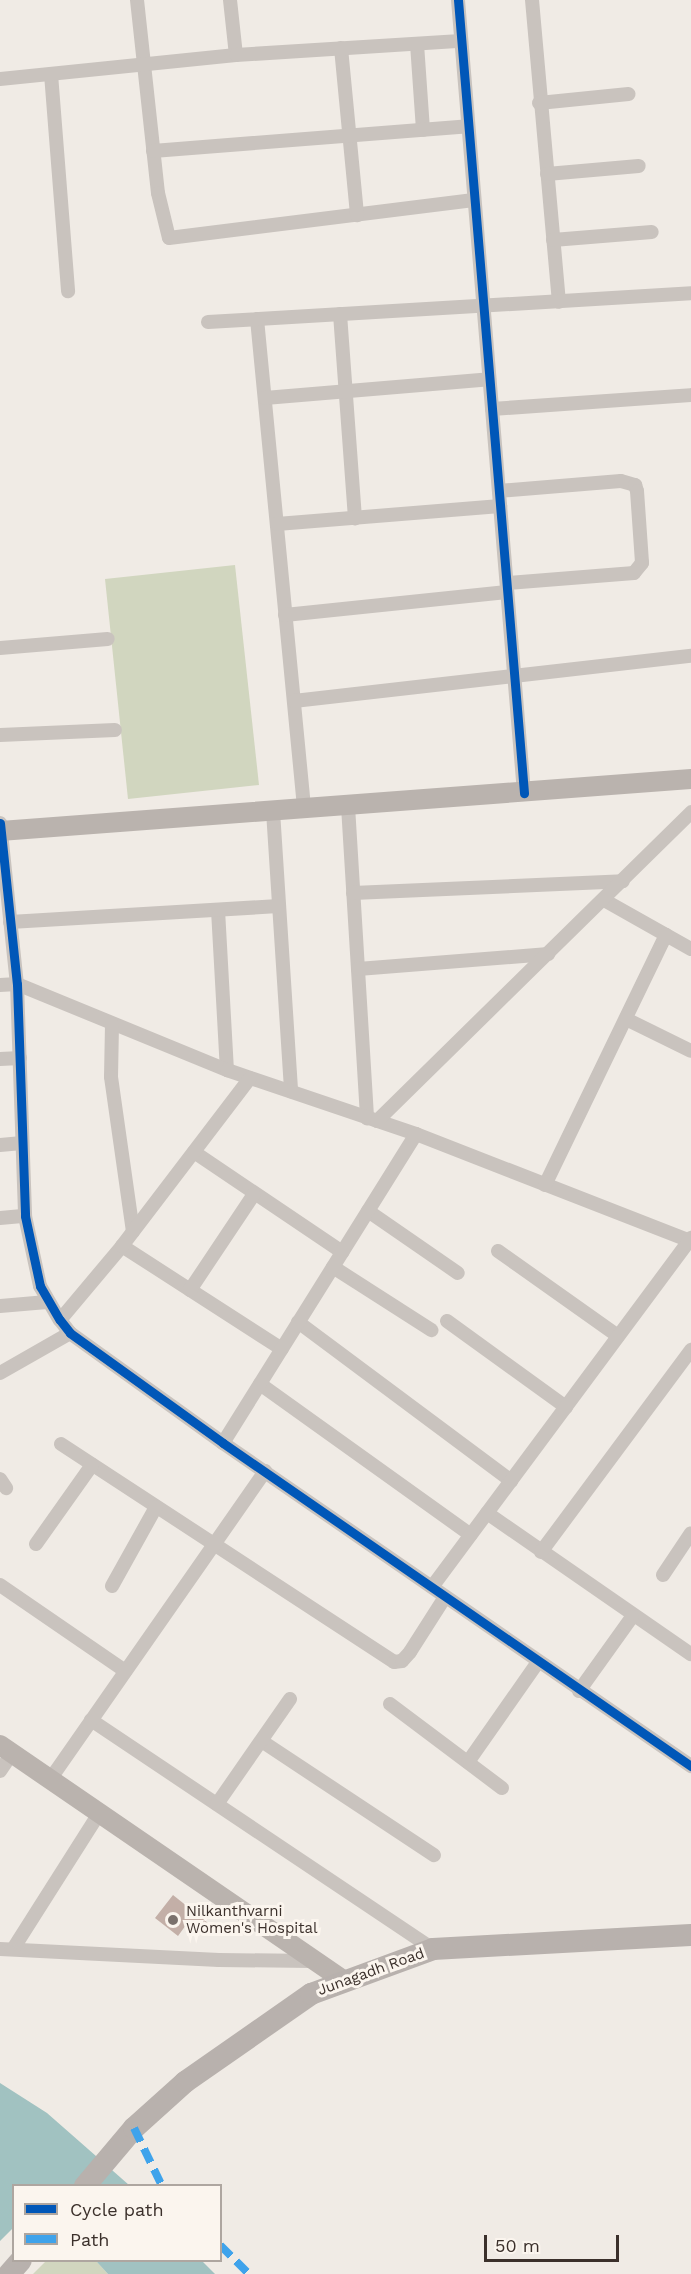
<!DOCTYPE html>
<style>
body{margin:0}
#map{position:relative;width:691px;height:2274px;overflow:hidden;background:#f0ebe5;font-family:"Work Sans",sans-serif}
div>[style]{position:absolute}
.green>*{inset:0;background:#d1d6bf}
.water>*{inset:0;background:#a1c2c1}
.building>*{inset:0;background:#c3afa7}
.street>*{height:14px;margin:-7px;padding:0 7px;transform-origin:7px;border-radius:7px;background:#c9c3be}
.secondary>*{height:20px;margin:-10px;padding:0 10px;transform-origin:10px;border-radius:10px;background:#bab3ae}
.primary>*{height:22px;margin:-11px;padding:0 11px;transform-origin:11px;border-radius:11px;background:#b8b1ad}
.quiet>*{height:8px;margin-top:-4px;transform-origin:0;background:repeating-linear-gradient(90deg,#3fa3eb 0 15px,transparent 0 23px)}
.cycleway>*{height:9px;margin:-4.5px;padding:0 4.5px;transform-origin:4.5px;border-radius:4.5px;background:#0057b8}
.dots>*{width:16px;height:16px;translate:-50% -50%;box-sizing:border-box;border:3px solid #fbf5ee;border-radius:50%}
span{translate:-50% -50%;white-space:nowrap;text-align:center;line-height:1.15;-webkit-text-stroke:6px #fbf5ee;paint-order:stroke}
.poi-label{font-size:15px;color:#3b302b}
.left{translate:0 -50%;text-align:left}
.street-label{font-size:15px;color:#3b302b}
.legend{position:absolute;left:12px;top:2184px;width:210px;height:78px;box-sizing:border-box;background:#fbf5ee;border:2px solid #aea6a0;margin:0;padding:8px 10px;list-style:none;font-size:18px;color:#3b302b}
.legend li{display:flex;align-items:center;gap:12px;height:30px}
.legend b{width:30px;border:2px solid #aea6a0}
.scale{position:absolute;left:484px;top:2235px;width:135px;height:27px;box-sizing:border-box;border:3px solid #3b302b;border-top:0;padding-left:8px;font-size:18px;line-height:21px;white-space:nowrap;color:#3b302b;-webkit-text-stroke:4px #fbf5ee;paint-order:stroke}
</style>
<div id="map">
<div class="green">
<div style="clip-path:polygon(235px 565px,259px 785px,128px 799px,105px 579px)"></div>
<div style="clip-path:polygon(47px 2260px,96px 2261px,108px 2274px,33px 2274px)"></div>
</div>
<div class="water">
<div style="clip-path:polygon(0 2083px,47px 2113px,129px 2185px,14px 2186px,13px 2228px,0 2241px)"></div>
<div style="clip-path:polygon(96px 2261px,202px 2261px,215px 2274px,108px 2274px)"></div>
</div>
<div class="building">
<div style="clip-path:polygon(173px 1895px,208px 1923px,198px 1935px,186px 1925px,178px 1936px,155px 1918px)"></div>
</div>
<div class="street">
<div style="left:137px;top:0;width:194px;rotate:83.8deg"></div>
<div style="left:158px;top:193px;width:46px;rotate:76.3deg"></div>
<div style="left:169px;top:238px;width:307px;rotate:-7.1deg"></div>
<div style="left:230px;top:0;width:55px;rotate:83.8deg"></div>
<div style="left:458px;top:0;width:796px;rotate:85.24deg"></div>
<div style="left:532px;top:0;width:303px;rotate:84.9deg"></div>
<div style="left:417px;top:44px;width:86px;rotate:86deg"></div>
<div style="left:341px;top:48px;width:168px;rotate:84.5deg"></div>
<div style="left:51px;top:74px;width:218px;rotate:85.5deg"></div>
<div style="left:0;top:79px;width:237px;rotate:-5.8deg"></div>
<div style="left:236px;top:55px;width:225px;rotate:-3.6deg"></div>
<div style="left:539px;top:103px;width:90px;rotate:-5.7deg"></div>
<div style="left:153px;top:151px;width:316px;rotate:-4.5deg"></div>
<div style="left:547px;top:174px;width:92px;rotate:-5deg"></div>
<div style="left:553px;top:240px;width:99px;rotate:-4.6deg"></div>
<div style="left:340px;top:314px;width:205px;rotate:85.8deg"></div>
<div style="left:257px;top:319px;width:491px;rotate:84.5deg"></div>
<div style="left:208px;top:322px;width:484px;rotate:-3.4deg"></div>
<div style="left:265px;top:398px;width:225px;rotate:-4.8deg"></div>
<div style="left:492px;top:409px;width:199px;rotate:-4deg"></div>
<div style="left:499px;top:491px;width:122px;rotate:-4.7deg"></div>
<div style="left:621px;top:481px;width:15px;rotate:16deg"></div>
<div style="left:635px;top:485px;width:6px;rotate:72deg"></div>
<div style="left:637px;top:491px;width:72px;rotate:86deg"></div>
<div style="left:642px;top:563px;width:13px;rotate:129deg"></div>
<div style="left:634px;top:573px;width:127px;rotate:175.5deg"></div>
<div style="left:277px;top:524px;width:224px;rotate:-4.6deg"></div>
<div style="left:285px;top:615px;width:223px;rotate:-5.9deg"></div>
<div style="left:0;top:648px;width:108px;rotate:-4.8deg"></div>
<div style="left:294px;top:701px;width:400px;rotate:-6.5deg"></div>
<div style="left:0;top:735px;width:115px;rotate:-2.5deg"></div>
<div style="left:348px;top:806px;width:313px;rotate:86.5deg"></div>
<div style="left:273px;top:811px;width:281px;rotate:86.3deg"></div>
<div style="left:0;top:823px;width:162px;rotate:84deg"></div>
<div style="left:17px;top:984px;width:232px;rotate:88deg"></div>
<div style="left:25px;top:1216px;width:72px;rotate:77.9deg"></div>
<div style="left:40px;top:1286px;width:39px;rotate:60deg"></div>
<div style="left:60px;top:1320px;width:16px;rotate:52deg"></div>
<div style="left:70px;top:1333px;width:188px;rotate:35.7deg"></div>
<div style="left:223px;top:1443px;width:569px;rotate:34.61deg"></div>
<div style="left:353px;top:893px;width:270px;rotate:-2.5deg"></div>
<div style="left:604px;top:900px;width:100px;rotate:29.4deg"></div>
<div style="left:218px;top:910px;width:160px;rotate:86.8deg"></div>
<div style="left:10px;top:922px;width:269px;rotate:-3.4deg"></div>
<div style="left:358px;top:969px;width:191px;rotate:-4.5deg"></div>
<div style="left:0;top:985px;width:17px;rotate:-3deg"></div>
<div style="left:17px;top:984px;width:227px;rotate:22.3deg"></div>
<div style="left:227px;top:1070px;width:200px;rotate:18.7deg"></div>
<div style="left:416px;top:1134px;width:295px;rotate:21.3deg"></div>
<div style="left:626px;top:1019px;width:72px;rotate:26.2deg"></div>
<div style="left:112px;top:1025px;width:52px;rotate:91.1deg"></div>
<div style="left:111px;top:1077px;width:156px;rotate:81.9deg"></div>
<div style="left:0;top:1059px;width:20px;rotate:-3deg"></div>
<div style="left:377px;top:1121px;width:441px;rotate:-44.5deg"></div>
<div style="left:0;top:1145px;width:22px;rotate:-5deg"></div>
<div style="left:194px;top:1152px;width:179px;rotate:34deg"></div>
<div style="left:545px;top:1185px;width:278px;rotate:-64.2deg"></div>
<div style="left:368px;top:1211px;width:109px;rotate:34.6deg"></div>
<div style="left:0;top:1218px;width:25px;rotate:-5deg"></div>
<div style="left:122px;top:1246px;width:190px;rotate:32.8deg"></div>
<div style="left:498px;top:1251px;width:147px;rotate:35.3deg"></div>
<div style="left:333px;top:1267px;width:117px;rotate:32.7deg"></div>
<div style="left:190px;top:1290px;width:115px;rotate:-56.3deg"></div>
<div style="left:0;top:1306px;width:47px;rotate:-4.9deg"></div>
<div style="left:60px;top:1320px;width:97px;rotate:-50deg"></div>
<div style="left:122px;top:1246px;width:211px;rotate:-52.7deg"></div>
<div style="left:447px;top:1321px;width:147px;rotate:35.9deg"></div>
<div style="left:298px;top:1322px;width:266px;rotate:36.7deg"></div>
<div style="left:0;top:1373px;width:81px;rotate:-29.7deg"></div>
<div style="left:260px;top:1384px;width:259px;rotate:35.6deg"></div>
<div style="left:223px;top:1443px;width:364px;rotate:-58deg"></div>
<div style="left:61px;top:1444px;width:398px;rotate:33.2deg"></div>
<div style="left:394px;top:1662px;width:8px;rotate:-7deg"></div>
<div style="left:402px;top:1661px;width:12px;rotate:-48deg"></div>
<div style="left:410px;top:1652px;width:65px;rotate:-57.5deg"></div>
<div style="left:0;top:1479px;width:11px;rotate:56deg"></div>
<div style="left:487px;top:1513px;width:248px;rotate:34.7deg"></div>
<div style="left:36px;top:1544px;width:97px;rotate:-54.7deg"></div>
<div style="left:541px;top:1552px;width:252px;rotate:-53.4deg"></div>
<div style="left:663px;top:1575px;width:50px;rotate:-56.3deg"></div>
<div style="left:0;top:1585px;width:152px;rotate:34.5deg"></div>
<div style="left:112px;top:1586px;width:90px;rotate:-60.9deg"></div>
<div style="left:432px;top:1587px;width:435px;rotate:-53.4deg"></div>
<div style="left:579px;top:1691px;width:91px;rotate:-54.4deg"></div>
<div style="left:390px;top:1704px;width:140px;rotate:36.9deg"></div>
<div style="left:91px;top:1720px;width:412px;rotate:33.8deg"></div>
<div style="left:263px;top:1742px;width:205px;rotate:33.5deg"></div>
<div style="left:468px;top:1762px;width:122px;rotate:-55deg"></div>
<div style="left:0;top:1771px;width:22px;rotate:-56deg"></div>
<div style="left:49px;top:1781px;width:378px;rotate:-55.1deg"></div>
<div style="left:217px;top:1804px;width:128px;rotate:-55.2deg"></div>
<div style="left:0;top:1949px;width:219px;rotate:2.9deg"></div>
<div style="left:219px;top:1960px;width:93px;rotate:0.6deg"></div>
<div style="left:13px;top:1949px;width:159px;rotate:-57.6deg"></div>
</div>
<div class="secondary">
<div style="left:0;top:831px;width:693px;rotate:-4.3deg"></div>
<div style="left:0;top:1745px;width:418px;rotate:34.4deg"></div>
</div>
<div class="primary">
<div style="left:85px;top:2186px;width:76px;rotate:-49.8deg"></div>
<div style="left:134px;top:2128px;width:69px;rotate:-42deg"></div>
<div style="left:185px;top:2082px;width:154px;rotate:-34.9deg"></div>
<div style="left:311px;top:1994px;width:130px;rotate:-20.2deg"></div>
<div style="left:433px;top:1949px;width:258px;rotate:-3.1deg"></div>
<div style="left:9px;top:2274px;width:18px;rotate:-49deg"></div>
</div>
<div class="quiet">
<div style="left:134px;top:2128px;width:64px;rotate:64.2deg"></div>
<div style="left:220px;top:2245px;width:41px;rotate:45deg"></div>
</div>
<div class="cycleway">
<div style="left:458px;top:0;width:796px;rotate:85.24deg"></div>
<div style="left:0;top:823px;width:162px;rotate:84deg"></div>
<div style="left:17px;top:984px;width:232px;rotate:88deg"></div>
<div style="left:25px;top:1216px;width:72px;rotate:77.9deg"></div>
<div style="left:40px;top:1286px;width:39px;rotate:60deg"></div>
<div style="left:60px;top:1320px;width:16px;rotate:52deg"></div>
<div style="left:70px;top:1333px;width:188px;rotate:35.7deg"></div>
<div style="left:223px;top:1443px;width:569px;rotate:34.61deg"></div>
</div>
<div class="dots">
<div style="left:173px;top:1920px;background:#7a716c"></div>
</div>
<div class="poi-label">
<span class="left" style="left:186px;top:1920px">Nilkanthvarni<br>Women's Hospital</span>
</div>
<div class="street-label">
<span style="left:371px;top:1972px;rotate:-20deg">Junagadh Road</span>
</div>
<ul class="legend">
<li><b style="height:8px;background:#0057b8"></b>Cycle path</li>
<li><b style="height:8px;background:#3fa3eb"></b>Path</li>
</ul>
<div class="scale">50 m</div>
</div>
